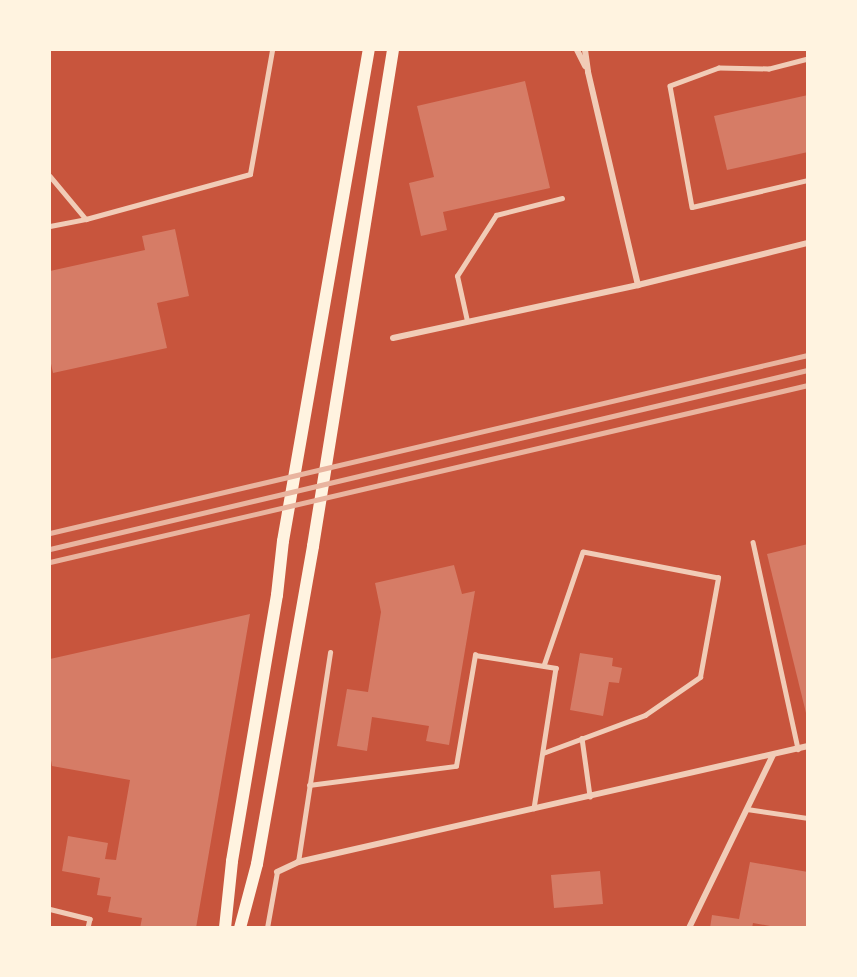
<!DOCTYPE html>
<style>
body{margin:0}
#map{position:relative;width:857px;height:977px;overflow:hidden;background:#c8553d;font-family:"Work Sans",sans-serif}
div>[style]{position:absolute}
.building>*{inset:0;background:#d67c66}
.service>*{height:4.5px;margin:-2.25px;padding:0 2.25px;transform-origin:2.25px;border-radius:2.25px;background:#f1ccb7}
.minor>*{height:6px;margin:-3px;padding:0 3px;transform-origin:3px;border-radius:3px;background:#f1ccb7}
.secondary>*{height:12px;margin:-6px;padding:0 6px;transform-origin:6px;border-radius:6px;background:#fff3e0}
.rail>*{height:4.5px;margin:-2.25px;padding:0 2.25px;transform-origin:2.25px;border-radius:2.25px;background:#e9b49f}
span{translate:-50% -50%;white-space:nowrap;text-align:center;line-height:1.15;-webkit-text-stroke:6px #fff3e0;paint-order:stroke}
.frame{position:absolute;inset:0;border:51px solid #fff3e0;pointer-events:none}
</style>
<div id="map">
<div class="building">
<div style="clip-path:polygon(525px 81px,550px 188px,443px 212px,447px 230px,421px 236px,409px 183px,434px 177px,417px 106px)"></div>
<div style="clip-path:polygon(808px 95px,808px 152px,727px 170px,714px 116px)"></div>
<div style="clip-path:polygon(175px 229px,189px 296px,157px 303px,167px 348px,53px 373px,50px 359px,50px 271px,145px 250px,142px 236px)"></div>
<div style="clip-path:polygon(808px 544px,808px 717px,807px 717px,767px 554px)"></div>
<div style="clip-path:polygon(454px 565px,462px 594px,475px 591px,449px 745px,426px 741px,429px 726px,372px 717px,367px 751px,337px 746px,347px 689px,368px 692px,381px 612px,375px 583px)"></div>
<div style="clip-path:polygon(250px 614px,196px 928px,140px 928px,142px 918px,108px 912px,111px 897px,97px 895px,100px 878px,62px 871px,68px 836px,108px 843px,105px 859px,116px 860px,130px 780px,52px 766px,50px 755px,50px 659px)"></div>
<div style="clip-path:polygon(580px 653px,613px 658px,612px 666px,622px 668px,619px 683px,609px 682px,603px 716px,570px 710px)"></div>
<div style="clip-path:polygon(750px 862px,808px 872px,808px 928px,781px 928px,753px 923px,752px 928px,710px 928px,712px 915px,739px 919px)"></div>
<div style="clip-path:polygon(600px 871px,603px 904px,554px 908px,551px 875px)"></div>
</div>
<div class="service">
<div style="left:808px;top:59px;width:40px;rotate:165.6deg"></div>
<div style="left:769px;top:69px;width:50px;rotate:-178.9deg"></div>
<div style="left:719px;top:68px;width:52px;rotate:159.8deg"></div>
<div style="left:670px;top:86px;width:123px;rotate:79.7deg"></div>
<div style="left:692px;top:207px;width:119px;rotate:-13.1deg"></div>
<div style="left:50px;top:176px;width:56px;rotate:50.1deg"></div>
<div style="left:50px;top:226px;width:37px;rotate:-11deg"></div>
<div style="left:86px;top:219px;width:170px;rotate:-15.3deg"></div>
<div style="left:250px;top:174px;width:126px;rotate:-79.9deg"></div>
<div style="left:467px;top:321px;width:46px;rotate:-102.5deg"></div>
<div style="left:457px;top:276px;width:72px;rotate:-57.4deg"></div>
<div style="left:496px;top:215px;width:68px;rotate:-14.4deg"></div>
<div style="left:753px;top:542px;width:212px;rotate:77.7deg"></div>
<div style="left:582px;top:738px;width:59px;rotate:82.1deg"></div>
<div style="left:543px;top:753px;width:109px;rotate:-20.4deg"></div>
<div style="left:645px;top:715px;width:67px;rotate:-34.6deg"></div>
<div style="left:700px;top:677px;width:101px;rotate:-79.7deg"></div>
<div style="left:718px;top:578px;width:137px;rotate:-169.1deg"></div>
<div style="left:583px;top:552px;width:120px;rotate:108.9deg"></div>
<div style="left:309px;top:785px;width:148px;rotate:-7.4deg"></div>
<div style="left:456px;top:766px;width:113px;rotate:-80.3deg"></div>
<div style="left:475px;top:655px;width:82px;rotate:9.1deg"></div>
<div style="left:556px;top:668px;width:142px;rotate:98.9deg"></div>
<div style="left:747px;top:809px;width:62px;rotate:8.4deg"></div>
<div style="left:298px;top:862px;width:212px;rotate:-81.3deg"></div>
<div style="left:50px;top:909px;width:41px;rotate:14deg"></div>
<div style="left:90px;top:919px;width:9px;rotate:103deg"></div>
<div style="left:267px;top:928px;width:57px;rotate:-79.9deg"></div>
</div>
<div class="minor">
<div style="left:577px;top:50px;width:18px;rotate:63deg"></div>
<div style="left:585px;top:50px;width:22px;rotate:82deg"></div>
<div style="left:588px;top:72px;width:219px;rotate:76.8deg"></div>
<div style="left:393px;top:338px;width:251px;rotate:-12.2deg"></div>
<div style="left:638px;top:285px;width:175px;rotate:-13.9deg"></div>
<div style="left:277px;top:872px;width:23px;rotate:-25deg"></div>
<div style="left:298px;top:862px;width:523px;rotate:-12.81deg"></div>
<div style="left:689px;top:928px;width:192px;rotate:-64.1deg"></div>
</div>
<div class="secondary">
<div style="left:225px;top:928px;width:67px;rotate:-84deg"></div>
<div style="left:232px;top:861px;width:270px;rotate:-80.4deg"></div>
<div style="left:277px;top:595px;width:54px;rotate:-83.7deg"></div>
<div style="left:283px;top:541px;width:498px;rotate:-80.1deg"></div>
<div style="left:240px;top:928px;width:66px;rotate:-75.1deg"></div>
<div style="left:257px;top:864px;width:323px;rotate:-80deg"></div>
<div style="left:313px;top:546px;width:502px;rotate:-80.84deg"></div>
</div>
<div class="rail">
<div style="left:50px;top:533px;width:779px;rotate:-13.22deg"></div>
<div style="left:50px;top:549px;width:779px;rotate:-13.29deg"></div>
<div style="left:50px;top:562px;width:778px;rotate:-13.14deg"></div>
</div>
<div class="frame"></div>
</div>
